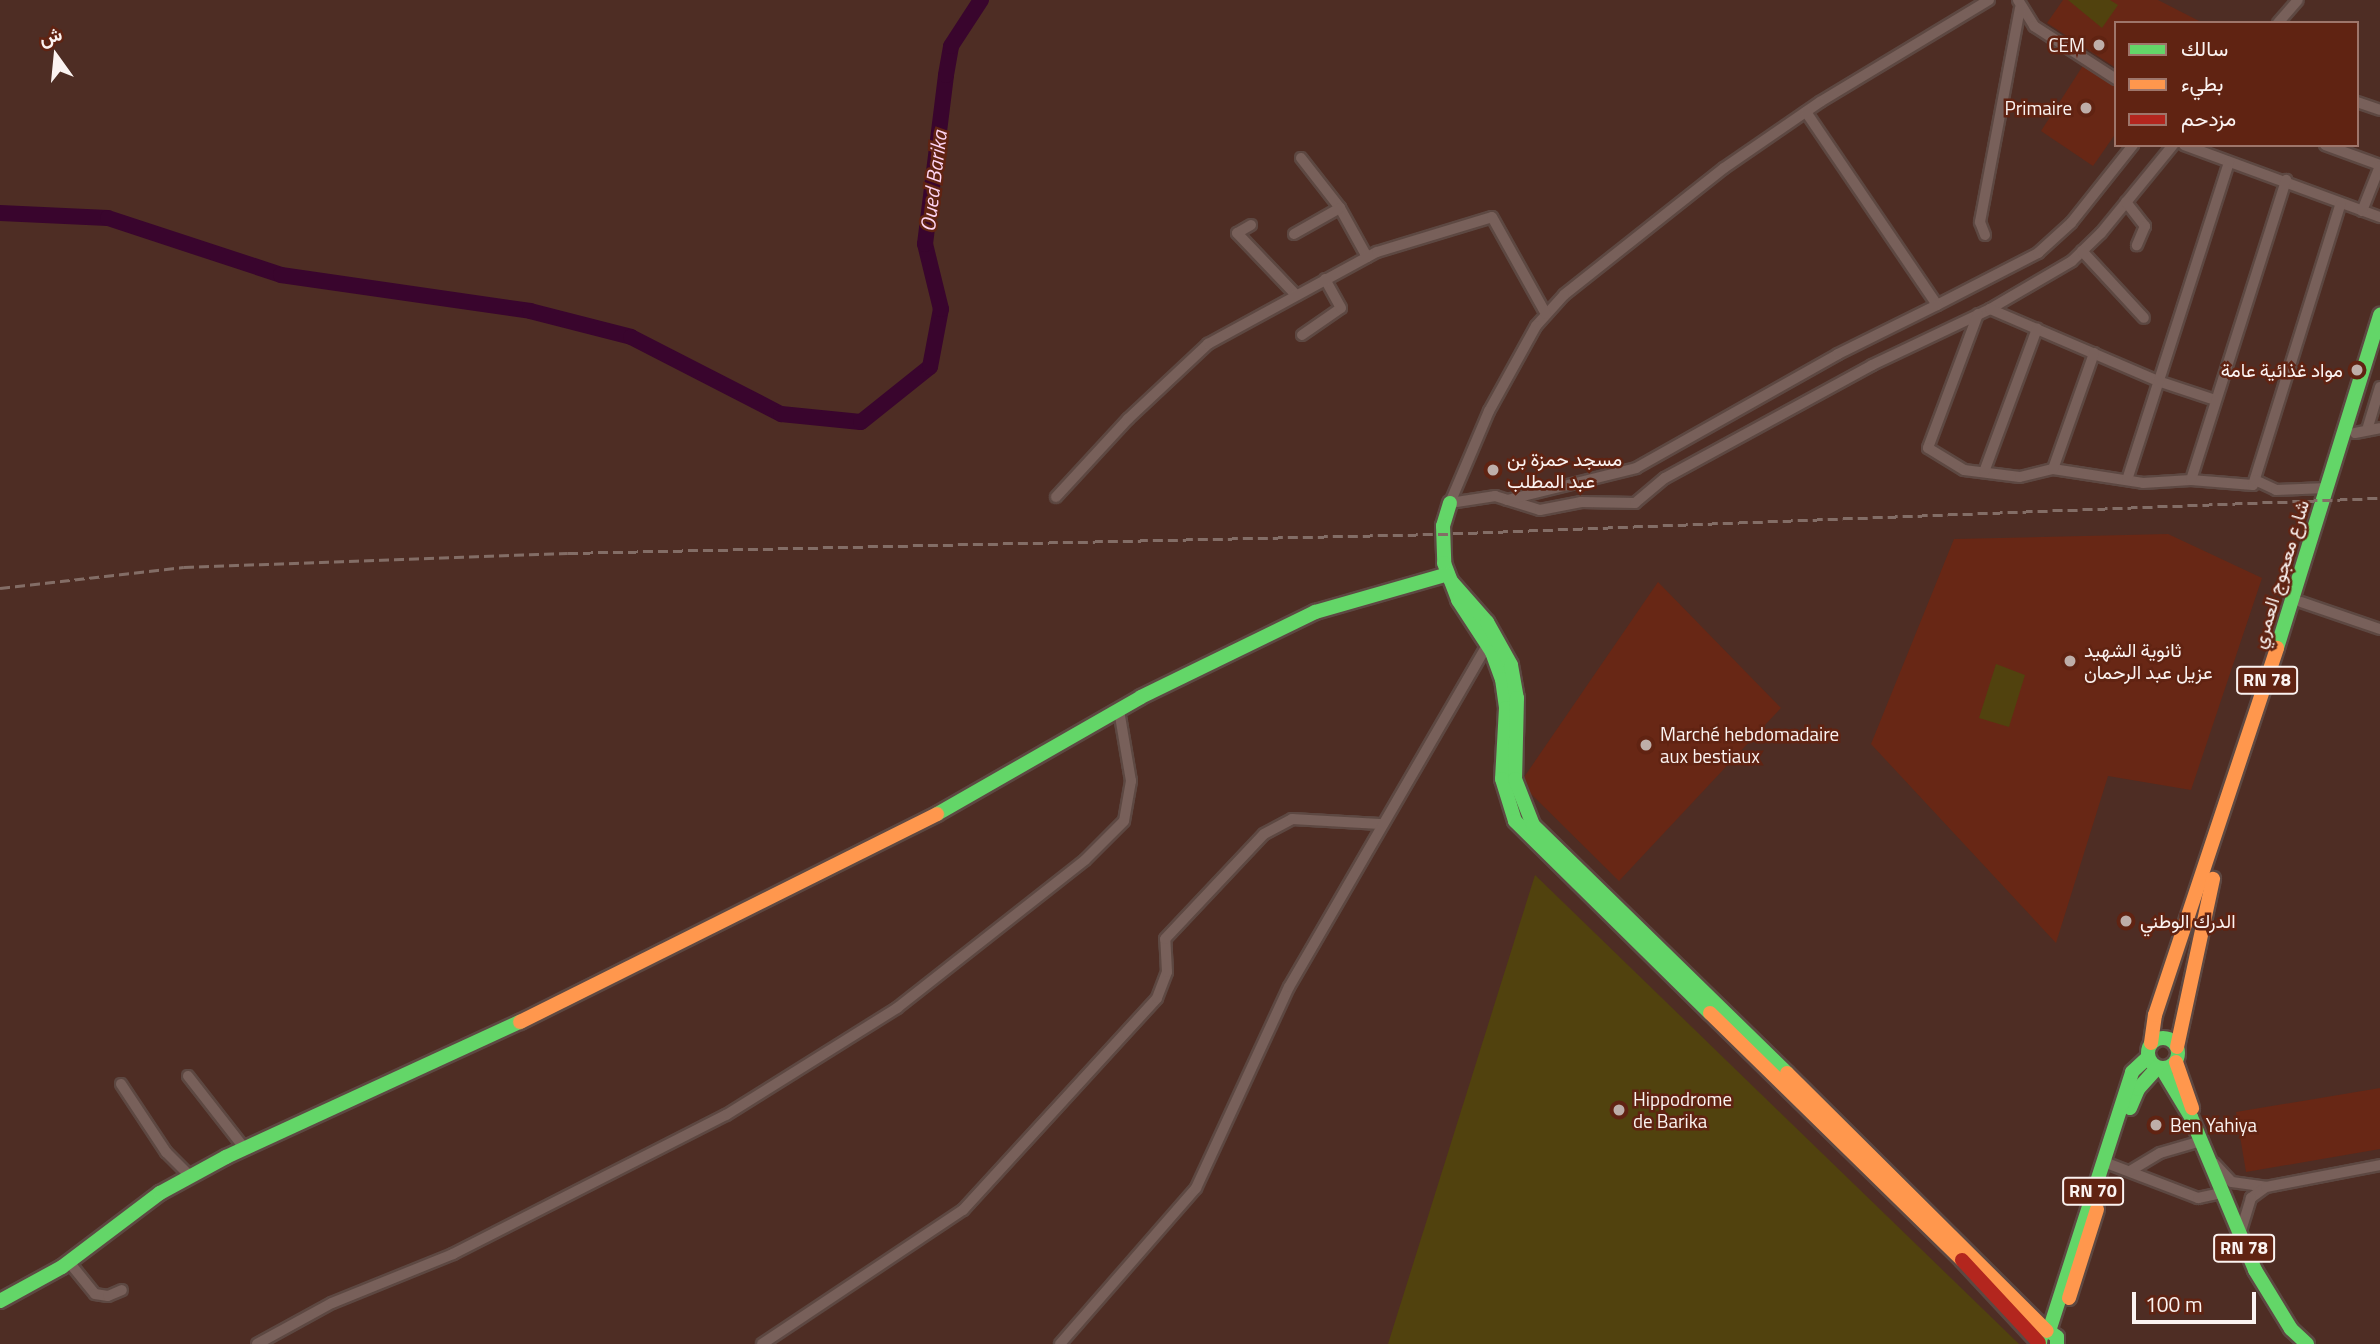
<!DOCTYPE html>
<meta charset="utf-8">
<style>
body{margin:0}
#map{position:relative;width:2380px;height:1344px;overflow:hidden;background:#4e2d24;font-family:"Titillium Web",Vazirmatn,sans-serif}
div>[style]{position:absolute}
.built>*{inset:0;background:#682715}
.green>*{inset:0;background:#51420e}
.river>*{height:16px;margin:-8px;padding:0 8px;transform-origin:8px;border-radius:8px;background:#39052d}
.roads{filter:drop-shadow(2px 0 #5d4842) drop-shadow(-2px 0 #5d4842) drop-shadow(0 2px #5d4842) drop-shadow(0 -2px #5d4842)}
.street>*{height:10px;margin:-5px;padding:0 5px;transform-origin:5px;border-radius:5px;background:#78605a}
.fast>*{height:14px;margin:-7px;padding:0 7px;transform-origin:7px;border-radius:7px;background:#63d668}
.fast>.ring{margin:-7px;padding:0;box-sizing:content-box;background:none;border:14px solid #63d668;border-radius:50%}
.slow>*{height:14px;margin:-7px;padding:0 7px;transform-origin:7px;border-radius:7px;background:#ff974d}
.jam>*{height:14px;margin:-7px;padding:0 7px;transform-origin:7px;border-radius:7px;background:#b3261e}
.rail>*{height:2.5px;margin-top:-1.25px;transform-origin:0;background:repeating-linear-gradient(90deg,#836d66 0 10px,transparent 0 15px)}
.dots>*{width:19px;height:19px;translate:-50% -50%;box-sizing:border-box;border:4px solid #602312;border-radius:50%}
span{translate:-50% -50%;white-space:nowrap;text-align:center;line-height:1.15;-webkit-text-stroke:5px #602312;paint-order:stroke}
.shield-label span{padding:2px 5px;background:#602312;border:2px solid;border-radius:5px;-webkit-text-stroke-width:0}
.shield-label{font-size:18px;color:#fbf3f1;font-weight:700}
.poi-label{font-size:19px;color:#fbf3f1}
.right{translate:-100% -50%;text-align:right}
.left{translate:0 -50%;text-align:left}
.street-label{font-size:19px;color:#fbf3f1}
.water-label{font-size:21px;color:#fed4f2;font-style:italic}
.legend{position:absolute;left:2114px;top:21px;width:245px;height:126px;box-sizing:border-box;background:#602312;border:2px solid #9e766b;margin:0;padding:9px 12px;list-style:none;font-size:21px;color:#fbf3f1}
.legend li{display:flex;align-items:center;gap:14px;height:35px}
.legend b{width:35px;border:2px solid #9e766b}
.north{position:absolute;left:21px;top:21px;width:70px;height:70px;-webkit-text-stroke:5px #602312;paint-order:stroke;rotate:345deg;font-size:19px;font-weight:700;line-height:28px;text-align:center;color:#fbf3f1}
.north::after{content:'';display:block;margin:auto;width:24px;height:32px;background:#fbf3f1;clip-path:polygon(50% 0,100% 100%,50% 72%,0 100%)}
.scale{position:absolute;left:2132px;top:1292px;width:124px;height:32px;box-sizing:border-box;border:4px solid #fbf3f1;border-top:0;padding-left:9px;font-size:21px;line-height:24px;white-space:nowrap;color:#fbf3f1;-webkit-text-stroke:5px #602312;paint-order:stroke}
</style>
<div id="map">
<div class="built">
<div style="clip-path:polygon(2063px 0,2158px 0,2203px 23px,2116px 23px,2116px 68px,2047px 23px)"></div>
<div style="clip-path:polygon(2084px 64px,2116px 85px,2116px 133px,2093px 166px,2041px 131px)"></div>
<div style="clip-path:polygon(2168px 534px,2262px 578px,2191px 790px,2108px 776px,2056px 943px,1871px 744px,1954px 539px)"></div>
<div style="clip-path:polygon(1658px 582px,1781px 708px,1619px 881px,1520px 783px)"></div>
<div style="clip-path:polygon(2380px 1088px,2380px 1149px,2246px 1172px,2236px 1112px)"></div>
</div>
<div class="green">
<div style="clip-path:polygon(2068px 0,2110px 0,2118px 5px,2102px 28px)"></div>
<div style="clip-path:polygon(1996px 664px,2025px 675px,2009px 727px,1979px 718px)"></div>
<div style="clip-path:polygon(1535px 875px,2019px 1344px,1388px 1344px)"></div>
</div>
<div class="river">
<div style="left:0;top:213px;width:108px;rotate:2.7deg"></div>
<div style="left:108px;top:218px;width:182px;rotate:18.2deg"></div>
<div style="left:281px;top:275px;width:252px;rotate:8.2deg"></div>
<div style="left:530px;top:311px;width:104px;rotate:14.4deg"></div>
<div style="left:631px;top:337px;width:169px;rotate:27.2deg"></div>
<div style="left:781px;top:414px;width:80px;rotate:5.7deg"></div>
<div style="left:861px;top:422px;width:88px;rotate:-38.6deg"></div>
<div style="left:930px;top:367px;width:59px;rotate:-79.3deg"></div>
<div style="left:941px;top:309px;width:67px;rotate:-103.8deg"></div>
<div style="left:925px;top:244px;width:170px;rotate:-82.9deg"></div>
<div style="left:946px;top:75px;width:29px;rotate:-80deg"></div>
<div style="left:951px;top:46px;width:55px;rotate:-56.9deg"></div>
</div>
<div class="roads">
<div class="street">
<div style="left:1989px;top:0;width:197px;rotate:148.9deg"></div>
<div style="left:1820px;top:102px;width:116px;rotate:145.5deg"></div>
<div style="left:1724px;top:168px;width:204px;rotate:141.6deg"></div>
<div style="left:1564px;top:295px;width:42px;rotate:132.1deg"></div>
<div style="left:1536px;top:326px;width:97px;rotate:118.9deg"></div>
<div style="left:1489px;top:411px;width:100px;rotate:113deg"></div>
<div style="left:1450px;top:503px;width:46px;rotate:-8.8deg"></div>
<div style="left:1495px;top:496px;width:47px;rotate:17.3deg"></div>
<div style="left:1540px;top:510px;width:42px;rotate:-11deg"></div>
<div style="left:1581px;top:502px;width:54px;rotate:1.1deg"></div>
<div style="left:1635px;top:503px;width:39px;rotate:-40deg"></div>
<div style="left:1665px;top:478px;width:236px;rotate:-28.6deg"></div>
<div style="left:1872px;top:365px;width:131px;rotate:-25.4deg"></div>
<div style="left:1990px;top:309px;width:95px;rotate:-30.3deg"></div>
<div style="left:2072px;top:261px;width:40px;rotate:-44deg"></div>
<div style="left:2101px;top:233px;width:114px;rotate:-50.7deg"></div>
<div style="left:2018px;top:0;width:31px;rotate:58deg"></div>
<div style="left:2034px;top:26px;width:98px;rotate:32.9deg"></div>
<div style="left:2278px;top:23px;width:30px;rotate:-49deg"></div>
<div style="left:2357px;top:102px;width:24px;rotate:19deg"></div>
<div style="left:1806px;top:112px;width:233px;rotate:55.8deg"></div>
<div style="left:1937px;top:305px;width:114px;rotate:-27.2deg"></div>
<div style="left:2038px;top:253px;width:45px;rotate:-42.3deg"></div>
<div style="left:2071px;top:223px;width:100px;rotate:-51.5deg"></div>
<div style="left:2184px;top:145px;width:209px;rotate:20.2deg"></div>
<div style="left:2325px;top:145px;width:59px;rotate:20deg"></div>
<div style="left:1301px;top:158px;width:63px;rotate:52deg"></div>
<div style="left:1340px;top:208px;width:56px;rotate:61.1deg"></div>
<div style="left:2126px;top:202px;width:31px;rotate:52deg"></div>
<div style="left:2145px;top:226px;width:21px;rotate:113deg"></div>
<div style="left:2362px;top:211px;width:48px;rotate:-68.2deg"></div>
<div style="left:1251px;top:225px;width:16px;rotate:150deg"></div>
<div style="left:1237px;top:233px;width:86px;rotate:46.4deg"></div>
<div style="left:1294px;top:234px;width:53px;rotate:-29.5deg"></div>
<div style="left:1985px;top:235px;width:14px;rotate:-111deg"></div>
<div style="left:1980px;top:222px;width:217px;rotate:-79.4deg"></div>
<div style="left:2082px;top:251px;width:91px;rotate:47.2deg"></div>
<div style="left:1990px;top:309px;width:183px;rotate:23.2deg"></div>
<div style="left:2158px;top:381px;width:60px;rotate:18.4deg"></div>
<div style="left:1978px;top:314px;width:143px;rotate:110.5deg"></div>
<div style="left:1928px;top:448px;width:42px;rotate:31.4deg"></div>
<div style="left:1964px;top:470px;width:56px;rotate:7.1deg"></div>
<div style="left:2020px;top:477px;width:34px;rotate:-14deg"></div>
<div style="left:2053px;top:469px;width:91px;rotate:8.8deg"></div>
<div style="left:2143px;top:483px;width:48px;rotate:-3.6deg"></div>
<div style="left:2191px;top:480px;width:62px;rotate:4.6deg"></div>
<div style="left:2253px;top:485px;width:295px;rotate:-72.7deg"></div>
<div style="left:1302px;top:335px;width:47px;rotate:-34.7deg"></div>
<div style="left:1341px;top:308px;width:33px;rotate:-119deg"></div>
<div style="left:2367px;top:430px;width:45px;rotate:-73.2deg"></div>
<div style="left:2355px;top:433px;width:25px;rotate:-11deg"></div>
<div style="left:2053px;top:469px;width:123px;rotate:-70.5deg"></div>
<div style="left:1984px;top:472px;width:153px;rotate:-69.7deg"></div>
<div style="left:2127px;top:480px;width:334px;rotate:-72.2deg"></div>
<div style="left:2191px;top:480px;width:315px;rotate:-72.4deg"></div>
<div style="left:2255px;top:480px;width:23px;rotate:25deg"></div>
<div style="left:2276px;top:490px;width:51px;rotate:-2.2deg"></div>
<div style="left:1056px;top:497px;width:106px;rotate:-47.3deg"></div>
<div style="left:1128px;top:419px;width:110px;rotate:-43.2deg"></div>
<div style="left:1208px;top:344px;width:192px;rotate:-28.6deg"></div>
<div style="left:1377px;top:252px;width:120px;rotate:-16.9deg"></div>
<div style="left:1492px;top:217px;width:111px;rotate:60.9deg"></div>
<div style="left:1507px;top:500px;width:133px;rotate:-13.9deg"></div>
<div style="left:1636px;top:468px;width:232px;rotate:-29.4deg"></div>
<div style="left:1838px;top:354px;width:110px;rotate:-26.3deg"></div>
<div style="left:2301px;top:602px;width:83px;rotate:18.9deg"></div>
<div style="left:188px;top:1076px;width:93px;rotate:52deg"></div>
<div style="left:121px;top:1084px;width:82px;rotate:56.5deg"></div>
<div style="left:166px;top:1152px;width:34px;rotate:45deg"></div>
<div style="left:2104px;top:1162px;width:101px;rotate:21deg"></div>
<div style="left:2198px;top:1198px;width:24px;rotate:-12deg"></div>
<div style="left:2214px;top:1163px;width:26px;rotate:47deg"></div>
<div style="left:2232px;top:1182px;width:34px;rotate:8deg"></div>
<div style="left:2266px;top:1187px;width:19px;rotate:144deg"></div>
<div style="left:2251px;top:1198px;width:34px;rotate:107deg"></div>
<div style="left:2130px;top:1171px;width:35px;rotate:-31deg"></div>
<div style="left:2160px;top:1153px;width:43px;rotate:-16.3deg"></div>
<div style="left:2266px;top:1187px;width:116px;rotate:-10.9deg"></div>
<div style="left:69px;top:1262px;width:41px;rotate:50.9deg"></div>
<div style="left:95px;top:1294px;width:13px;rotate:9deg"></div>
<div style="left:108px;top:1296px;width:15px;rotate:-23deg"></div>
<div style="left:257px;top:1344px;width:85px;rotate:-28.7deg"></div>
<div style="left:332px;top:1303px;width:131px;rotate:-22deg"></div>
<div style="left:453px;top:1254px;width:306px;rotate:-27deg"></div>
<div style="left:726px;top:1115px;width:202px;rotate:-32deg"></div>
<div style="left:897px;top:1008px;width:239px;rotate:-38.2deg"></div>
<div style="left:1085px;top:860px;width:55px;rotate:-45deg"></div>
<div style="left:1124px;top:821px;width:41px;rotate:-80.1deg"></div>
<div style="left:1131px;top:781px;width:72px;rotate:-99.6deg"></div>
<div style="left:762px;top:1344px;width:242px;rotate:-33.7deg"></div>
<div style="left:963px;top:1210px;width:287px;rotate:-47.5deg"></div>
<div style="left:1157px;top:998px;width:28px;rotate:-69deg"></div>
<div style="left:1167px;top:972px;width:33px;rotate:-93deg"></div>
<div style="left:1165px;top:939px;width:144px;rotate:-46.7deg"></div>
<div style="left:1264px;top:834px;width:32px;rotate:-28deg"></div>
<div style="left:1292px;top:819px;width:88px;rotate:3.3deg"></div>
<div style="left:1060px;top:1344px;width:207px;rotate:-48.9deg"></div>
<div style="left:1196px;top:1188px;width:221px;rotate:-65.2deg"></div>
<div style="left:1289px;top:987px;width:401px;rotate:-59.9deg"></div>
</div>
<div class="fast">
<div style="left:1450px;top:503px;width:24px;rotate:107deg"></div>
<div style="left:1443px;top:526px;width:37px;rotate:88deg"></div>
<div style="left:1444px;top:563px;width:40px;rotate:69deg"></div>
<div style="left:1458px;top:600px;width:62px;rotate:56.8deg"></div>
<div style="left:1492px;top:652px;width:29px;rotate:70deg"></div>
<div style="left:1502px;top:679px;width:29px;rotate:82deg"></div>
<div style="left:1506px;top:708px;width:71px;rotate:93.2deg"></div>
<div style="left:1502px;top:779px;width:44px;rotate:72.8deg"></div>
<div style="left:1515px;top:821px;width:274px;rotate:44.6deg"></div>
<div style="left:1451px;top:581px;width:55px;rotate:48.7deg"></div>
<div style="left:1487px;top:622px;width:49px;rotate:60.8deg"></div>
<div style="left:1511px;top:665px;width:34px;rotate:80deg"></div>
<div style="left:1517px;top:698px;width:81px;rotate:91.4deg"></div>
<div style="left:1515px;top:779px;width:49px;rotate:68.6deg"></div>
<div style="left:1533px;top:825px;width:355px;rotate:44.3deg"></div>
<div style="left:2277px;top:648px;width:349px;rotate:-72.8deg"></div>
<div style="left:937px;top:814px;width:235px;rotate:-29.8deg"></div>
<div style="left:1141px;top:697px;width:194px;rotate:-26deg"></div>
<div style="left:1315px;top:612px;width:138px;rotate:-15.9deg"></div>
<div class="ring" style="left:2148px;top:1038px;width:16px;height:16px"></div>
<div style="left:2162px;top:1069px;width:56px;rotate:58.9deg"></div>
<div style="left:2191px;top:1117px;width:166px;rotate:67.3deg"></div>
<div style="left:2255px;top:1270px;width:69px;rotate:58.6deg"></div>
<div style="left:2291px;top:1329px;width:22px;rotate:43deg"></div>
<div style="left:2130px;top:1108px;width:21px;rotate:-67deg"></div>
<div style="left:2138px;top:1089px;width:28px;rotate:-48deg"></div>
<div style="left:0;top:1301px;width:71px;rotate:-28.7deg"></div>
<div style="left:62px;top:1267px;width:123px;rotate:-37.1deg"></div>
<div style="left:160px;top:1193px;width:75px;rotate:-28.6deg"></div>
<div style="left:226px;top:1157px;width:324px;rotate:-24.7deg"></div>
<div style="left:2049px;top:1331px;width:272px;rotate:-72.2deg"></div>
<div style="left:2132px;top:1072px;width:22px;rotate:-43deg"></div>
<div style="left:2040px;top:1344px;width:9px;rotate:-84deg"></div>
<div style="left:2041px;top:1335px;width:9px;rotate:-27deg"></div>
<div style="left:2049px;top:1331px;width:10px;rotate:37deg"></div>
<div style="left:2057px;top:1337px;width:7px;rotate:90deg"></div>
</div>
<div class="slow">
<div style="left:1710px;top:1013px;width:353px;rotate:44.4deg"></div>
<div style="left:520px;top:1022px;width:466px;rotate:-26.5deg"></div>
<div style="left:2151px;top:1043px;width:28px;rotate:-82deg"></div>
<div style="left:2155px;top:1015px;width:387px;rotate:-71.6deg"></div>
<div style="left:2177px;top:1047px;width:172px;rotate:-77.9deg"></div>
<div style="left:2176px;top:1062px;width:49px;rotate:70.8deg"></div>
<div style="left:1787px;top:1073px;width:366px;rotate:44.8deg"></div>
<div style="left:2069px;top:1298px;width:93px;rotate:-72.5deg"></div>
</div>
<div class="jam">
<div style="left:1962px;top:1260px;width:113px;rotate:47.1deg"></div>
</div>
</div>
<div class="rail">
<div style="left:0;top:588px;width:185px;rotate:-6.5deg"></div>
<div style="left:184px;top:567px;width:384px;rotate:-2.1deg"></div>
<div style="left:568px;top:553px;width:870px;rotate:-1.25deg"></div>
<div style="left:1438px;top:534px;width:943px;rotate:-2.19deg"></div>
</div>
<div class="dots">
<div style="left:2099px;top:45px;background:#beaea9"></div>
<div style="left:2086px;top:108px;background:#beaea9"></div>
<div style="left:2357px;top:370px;background:#beaea9"></div>
<div style="left:1493px;top:470px;background:#beaea9"></div>
<div style="left:2070px;top:661px;background:#beaea9"></div>
<div style="left:1646px;top:745px;background:#beaea9"></div>
<div style="left:2126px;top:921px;background:#beaea9"></div>
<div style="left:1619px;top:1110px;background:#beaea9"></div>
<div style="left:2156px;top:1125px;background:#beaea9"></div>
</div>
<div class="shield-label">
<span style="left:2267px;top:680px">RN 78</span>
<span style="left:2093px;top:1191px">RN 70</span>
<span style="left:2244px;top:1248px">RN 78</span>
</div>
<div class="poi-label">
<span class="right" style="left:2085px;top:45px">CEM</span>
<span class="right" style="left:2072px;top:108px">Primaire</span>
<span class="right" style="left:2343px;top:370px">مواد غذائية عامة</span>
<span class="left" style="left:1507px;top:470px">مسجد حمزة بن<br>عبد المطلب</span>
<span class="left" style="left:2084px;top:661px">ثانوية الشهيد<br>عزيل عبد الرحمان</span>
<span class="left" style="left:1660px;top:745px">Marché hebdomadaire<br>aux bestiaux</span>
<span class="left" style="left:2140px;top:921px">الدرك الوطني</span>
<span class="left" style="left:1633px;top:1110px">Hippodrome<br>de Barika</span>
<span class="left" style="left:2170px;top:1125px">Ben Yahiya</span>
</div>
<div class="street-label">
<span style="left:2280px;top:574px;rotate:-73deg">شارع معجوج العمري</span>
</div>
<div class="water-label">
<span style="left:933px;top:181px;rotate:-83deg">Oued Barika</span>
</div>
<ul class="legend">
<li><b style="height:9px;background:#63d668"></b>سالك</li>
<li><b style="height:9px;background:#ff974d"></b>بطيء</li>
<li><b style="height:9px;background:#b3261e"></b>مزدحم</li>
</ul>
<div class="north">ش</div>
<div class="scale">100 m</div>
</div>
